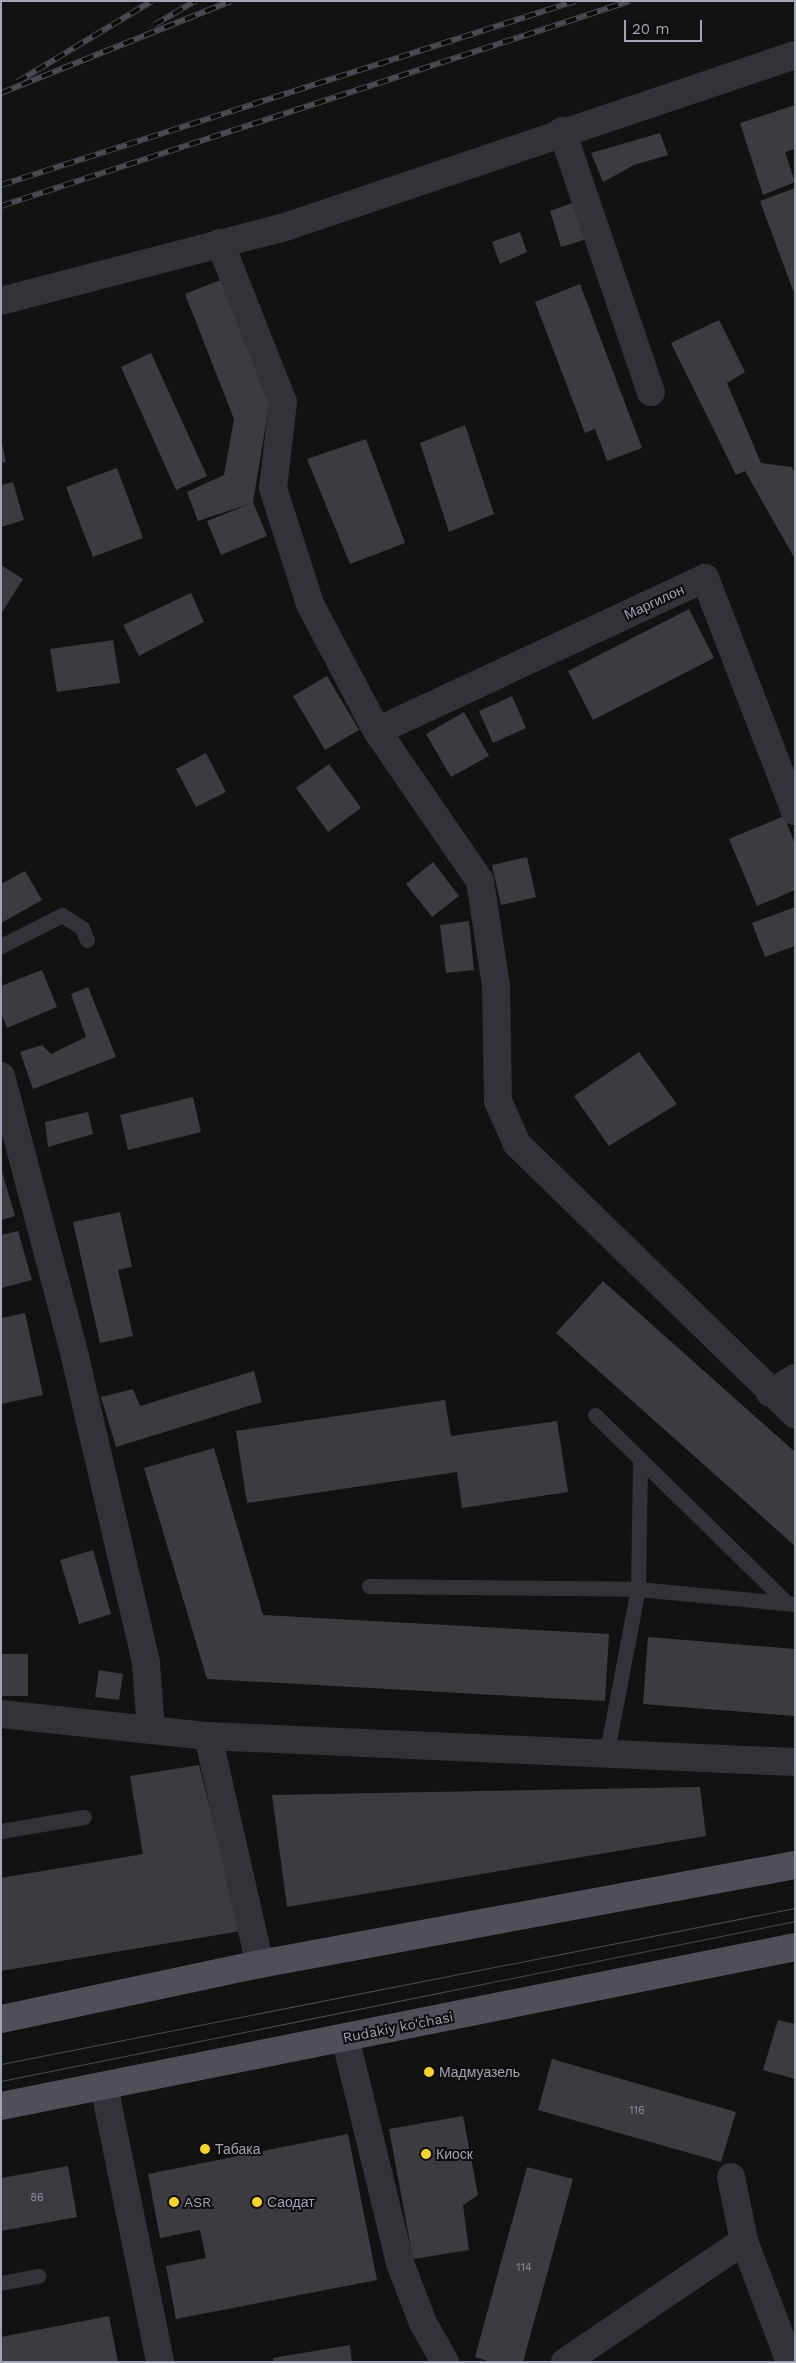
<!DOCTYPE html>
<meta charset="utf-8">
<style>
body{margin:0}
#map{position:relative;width:796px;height:2363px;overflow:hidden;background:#121213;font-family:"Work Sans",sans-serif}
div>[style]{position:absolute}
.building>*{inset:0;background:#3c3c40}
.service>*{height:15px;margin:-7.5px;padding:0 7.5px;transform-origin:7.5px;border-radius:7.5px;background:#333238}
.minor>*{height:28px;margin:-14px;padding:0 14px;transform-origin:14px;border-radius:14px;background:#333238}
.primary>*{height:28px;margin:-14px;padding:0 14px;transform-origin:14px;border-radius:14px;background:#4e4f57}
.tram>*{height:1px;margin:-0.5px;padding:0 0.5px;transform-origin:0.5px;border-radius:0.5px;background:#4b4c53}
.rail>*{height:5.5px;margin-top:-2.75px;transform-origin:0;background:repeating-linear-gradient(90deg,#0d0d0e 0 11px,#4b4c53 0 22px);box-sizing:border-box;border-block:1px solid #4b4c53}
.dots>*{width:14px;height:14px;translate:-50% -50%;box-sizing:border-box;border:2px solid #0d0d0e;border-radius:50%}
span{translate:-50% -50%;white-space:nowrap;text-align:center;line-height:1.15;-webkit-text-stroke:4px #0d0d0e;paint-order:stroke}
.number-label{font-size:11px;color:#888b97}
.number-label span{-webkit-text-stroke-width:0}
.street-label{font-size:14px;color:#a2a5b4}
.poi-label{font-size:14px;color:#a2a5b4}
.left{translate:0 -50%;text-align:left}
.frame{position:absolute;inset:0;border:2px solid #a2a5b4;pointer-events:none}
.scale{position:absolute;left:624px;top:20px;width:78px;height:22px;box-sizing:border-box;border:2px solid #a2a5b4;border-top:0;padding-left:6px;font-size:15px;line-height:18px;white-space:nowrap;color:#a2a5b4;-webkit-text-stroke:4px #0d0d0e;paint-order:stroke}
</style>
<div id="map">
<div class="building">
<div style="clip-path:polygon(795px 105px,795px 149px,785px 152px,795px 182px,763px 195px,740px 123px)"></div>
<div style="clip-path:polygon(660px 133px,668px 155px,634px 165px,603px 182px,591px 153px)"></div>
<div style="clip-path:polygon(795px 188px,795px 296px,760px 201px)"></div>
<div style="clip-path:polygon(578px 201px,590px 238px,561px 247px,550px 211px)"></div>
<div style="clip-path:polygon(520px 232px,527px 252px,500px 264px,492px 242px)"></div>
<div style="clip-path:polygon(223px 279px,271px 393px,253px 502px,267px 536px,221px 555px,207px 521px,252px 503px,198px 521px,187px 492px,224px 475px,234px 419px,185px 294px)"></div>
<div style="clip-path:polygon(580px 284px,642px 448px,607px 461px,595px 429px,585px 433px,535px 302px)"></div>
<div style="clip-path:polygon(719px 320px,745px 372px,727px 383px,761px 463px,792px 467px,795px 473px,795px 559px,745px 471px,736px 475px,671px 343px)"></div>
<div style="clip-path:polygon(151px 353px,207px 476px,176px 490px,121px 367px)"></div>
<div style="clip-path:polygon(465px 425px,494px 514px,449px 532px,420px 443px)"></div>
<div style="clip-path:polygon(1px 439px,6px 462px,1px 463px)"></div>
<div style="clip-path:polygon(366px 439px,405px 543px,350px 564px,307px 459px)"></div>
<div style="clip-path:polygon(117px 468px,143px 538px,93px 557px,66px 487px)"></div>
<div style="clip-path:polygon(13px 482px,24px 520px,1px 527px,1px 485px)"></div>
<div style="clip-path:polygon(1px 565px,23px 579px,1px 614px)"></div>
<div style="clip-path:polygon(191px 593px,204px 622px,139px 656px,123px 625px)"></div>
<div style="clip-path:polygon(689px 609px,714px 658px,593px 720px,568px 671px)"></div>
<div style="clip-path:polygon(113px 640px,120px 683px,57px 692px,50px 649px)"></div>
<div style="clip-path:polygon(327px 676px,359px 730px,325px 750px,293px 696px)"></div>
<div style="clip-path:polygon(512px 696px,526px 728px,493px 743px,479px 711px)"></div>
<div style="clip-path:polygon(464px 712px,489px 756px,451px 777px,426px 734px)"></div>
<div style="clip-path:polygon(206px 753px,226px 792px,196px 807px,176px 769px)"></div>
<div style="clip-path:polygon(329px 764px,361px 808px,328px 832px,296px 788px)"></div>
<div style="clip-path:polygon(784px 816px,795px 844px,795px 890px,757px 906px,729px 839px)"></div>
<div style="clip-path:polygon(527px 857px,536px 897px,501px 905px,492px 865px)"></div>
<div style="clip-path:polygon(433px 862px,459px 896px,432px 917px,406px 884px)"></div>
<div style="clip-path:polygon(25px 871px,42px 900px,1px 923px,1px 884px)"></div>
<div style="clip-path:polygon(795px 907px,795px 946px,765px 957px,752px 923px)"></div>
<div style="clip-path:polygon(469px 921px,474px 970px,446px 973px,440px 925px)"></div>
<div style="clip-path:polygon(42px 970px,57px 1007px,7px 1028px,1px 1013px,1px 986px)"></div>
<div style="clip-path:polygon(88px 987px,116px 1057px,33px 1089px,20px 1052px,42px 1045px,51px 1054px,86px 1037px,71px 994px)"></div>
<div style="clip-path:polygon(639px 1052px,677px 1104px,609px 1146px,574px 1096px)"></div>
<div style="clip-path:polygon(193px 1097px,201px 1132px,128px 1150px,120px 1115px)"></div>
<div style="clip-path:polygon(88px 1112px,93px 1134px,48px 1147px,45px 1122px)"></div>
<div style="clip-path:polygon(1px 1168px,15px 1216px,1px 1220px)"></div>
<div style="clip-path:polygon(120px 1212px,132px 1267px,118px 1270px,133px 1336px,100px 1343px,73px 1222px)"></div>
<div style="clip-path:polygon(18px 1231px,32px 1280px,1px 1288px,1px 1235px)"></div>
<div style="clip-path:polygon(603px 1281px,795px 1452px,795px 1546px,556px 1333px)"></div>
<div style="clip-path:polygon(25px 1313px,43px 1395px,1px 1404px,1px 1318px)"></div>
<div style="clip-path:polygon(254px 1371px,262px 1402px,116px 1447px,101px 1397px,133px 1389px,140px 1406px)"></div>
<div style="clip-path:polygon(445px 1400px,451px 1436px,557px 1421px,568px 1492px,462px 1508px,457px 1472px,247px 1503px,236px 1431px)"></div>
<div style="clip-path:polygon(214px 1448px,263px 1615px,609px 1634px,605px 1701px,207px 1679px,144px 1468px)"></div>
<div style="clip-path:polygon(93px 1550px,111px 1614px,79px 1624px,60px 1560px)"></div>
<div style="clip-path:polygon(648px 1637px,795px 1649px,795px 1716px,643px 1704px)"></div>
<div style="clip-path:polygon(1px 1654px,28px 1654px,28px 1696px,1px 1696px)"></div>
<div style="clip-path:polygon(99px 1670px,123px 1674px,119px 1700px,95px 1697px)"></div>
<div style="clip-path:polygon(199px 1765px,241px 1931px,1px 1971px,1px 1878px,143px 1854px,130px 1776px)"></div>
<div style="clip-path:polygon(700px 1787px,706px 1836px,287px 1907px,272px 1795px)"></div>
<div style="clip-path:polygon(778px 2020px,795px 2024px,795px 2079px,763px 2070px)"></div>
<div style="clip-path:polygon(552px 2059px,736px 2112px,721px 2162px,538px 2110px)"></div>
<div style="clip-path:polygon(463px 2116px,478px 2195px,463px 2205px,469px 2250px,413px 2259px,389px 2129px)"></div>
<div style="clip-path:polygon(348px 2134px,377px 2280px,176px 2319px,166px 2266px,206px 2258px,200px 2230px,160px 2238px,148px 2174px)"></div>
<div style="clip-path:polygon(68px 2166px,77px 2217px,1px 2231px,1px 2178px)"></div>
<div style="clip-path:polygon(527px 2167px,573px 2179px,523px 2362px,491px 2362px,475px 2357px)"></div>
<div style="clip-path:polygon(109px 2316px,118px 2362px,1px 2362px,1px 2337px)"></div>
<div style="clip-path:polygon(350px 2345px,352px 2362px,274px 2362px,273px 2358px)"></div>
</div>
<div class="service">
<div style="left:1px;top:946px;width:68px;rotate:-26.9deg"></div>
<div style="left:62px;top:915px;width:24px;rotate:33deg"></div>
<div style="left:82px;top:928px;width:13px;rotate:67deg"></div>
<div style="left:595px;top:1415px;width:269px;rotate:44.4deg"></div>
<div style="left:369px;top:1586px;width:269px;rotate:0.6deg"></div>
<div style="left:638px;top:1589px;width:158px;rotate:5.5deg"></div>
<div style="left:606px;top:1756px;width:170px;rotate:-79.2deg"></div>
<div style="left:638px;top:1589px;width:130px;rotate:-89.1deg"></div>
<div style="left:1px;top:1831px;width:84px;rotate:-9.6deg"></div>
<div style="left:1px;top:2283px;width:38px;rotate:-11deg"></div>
</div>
<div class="minor">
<div style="left:562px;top:131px;width:276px;rotate:71.2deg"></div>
<div style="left:220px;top:243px;width:171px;rotate:68.4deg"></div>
<div style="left:283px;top:402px;width:87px;rotate:96.6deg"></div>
<div style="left:273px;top:488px;width:122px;rotate:72.3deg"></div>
<div style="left:310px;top:604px;width:144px;rotate:62.2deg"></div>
<div style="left:377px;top:731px;width:182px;rotate:55.5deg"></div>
<div style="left:480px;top:881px;width:105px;rotate:81.3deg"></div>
<div style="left:496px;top:985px;width:116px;rotate:89deg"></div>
<div style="left:498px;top:1101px;width:47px;rotate:66.2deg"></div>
<div style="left:517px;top:1144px;width:388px;rotate:44.2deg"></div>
<div style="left:1px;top:301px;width:293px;rotate:-14.6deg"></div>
<div style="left:285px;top:227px;width:538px;rotate:-18.64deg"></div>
<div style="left:377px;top:731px;width:362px;rotate:-25deg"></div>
<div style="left:705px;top:578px;width:250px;rotate:68.9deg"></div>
<div style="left:1px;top:1076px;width:291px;rotate:75.2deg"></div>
<div style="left:75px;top:1357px;width:314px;rotate:76.9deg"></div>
<div style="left:146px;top:1663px;width:67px;rotate:85.7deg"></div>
<div style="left:770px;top:1393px;width:29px;rotate:-31deg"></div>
<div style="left:1px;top:1714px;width:208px;rotate:6.1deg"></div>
<div style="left:208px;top:1736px;width:234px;rotate:77.2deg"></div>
<div style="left:208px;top:1736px;width:588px;rotate:2.54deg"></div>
<div style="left:345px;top:2037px;width:233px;rotate:76.3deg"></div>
<div style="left:400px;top:2263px;width:64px;rotate:69deg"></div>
<div style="left:423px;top:2323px;width:45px;rotate:60.6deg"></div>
<div style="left:104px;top:2086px;width:282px;rotate:78.5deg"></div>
<div style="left:731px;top:2177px;width:65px;rotate:78.5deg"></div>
<div style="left:744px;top:2241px;width:129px;rotate:69.2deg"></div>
<div style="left:565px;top:2362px;width:216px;rotate:-34.1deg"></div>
</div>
<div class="primary">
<div style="left:1px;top:2019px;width:265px;rotate:-12deg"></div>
<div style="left:260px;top:1964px;width:544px;rotate:-10.48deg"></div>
<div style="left:1px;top:2106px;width:810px;rotate:-11.32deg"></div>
</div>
<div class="tram">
<div style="left:1px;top:2064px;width:809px;rotate:-11.12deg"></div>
<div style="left:1px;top:2081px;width:810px;rotate:-11.39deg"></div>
</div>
<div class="rail">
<div style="left:154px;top:25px;width:48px;rotate:-30.3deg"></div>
<div style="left:17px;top:82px;width:157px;rotate:-31deg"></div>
<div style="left:1px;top:93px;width:248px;rotate:-21.8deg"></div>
<div style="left:1px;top:185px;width:603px;rotate:-17.77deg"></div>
<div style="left:1px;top:206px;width:662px;rotate:-18.05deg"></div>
</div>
<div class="dots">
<div style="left:429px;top:2072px;background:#f8d425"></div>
<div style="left:205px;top:2149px;background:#f8d425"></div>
<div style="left:426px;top:2154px;background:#f8d425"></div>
<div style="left:174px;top:2202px;background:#f8d425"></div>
<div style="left:257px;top:2202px;background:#f8d425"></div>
</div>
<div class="number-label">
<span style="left:637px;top:2111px">116</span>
<span style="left:37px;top:2198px">86</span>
<span style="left:524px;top:2268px">114</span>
</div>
<div class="street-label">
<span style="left:654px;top:602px;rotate:-25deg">Маргилон</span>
<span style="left:398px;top:2027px;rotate:-11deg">Rudakiy ko'chasi</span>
</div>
<div class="poi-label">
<span class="left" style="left:439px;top:2072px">Мадмуазель</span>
<span class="left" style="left:215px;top:2149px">Табака</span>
<span class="left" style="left:436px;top:2154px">Киоск</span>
<span class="left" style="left:184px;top:2202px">ASR</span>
<span class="left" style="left:267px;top:2202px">Саодат</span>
</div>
<div class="frame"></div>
<div class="scale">20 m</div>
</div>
